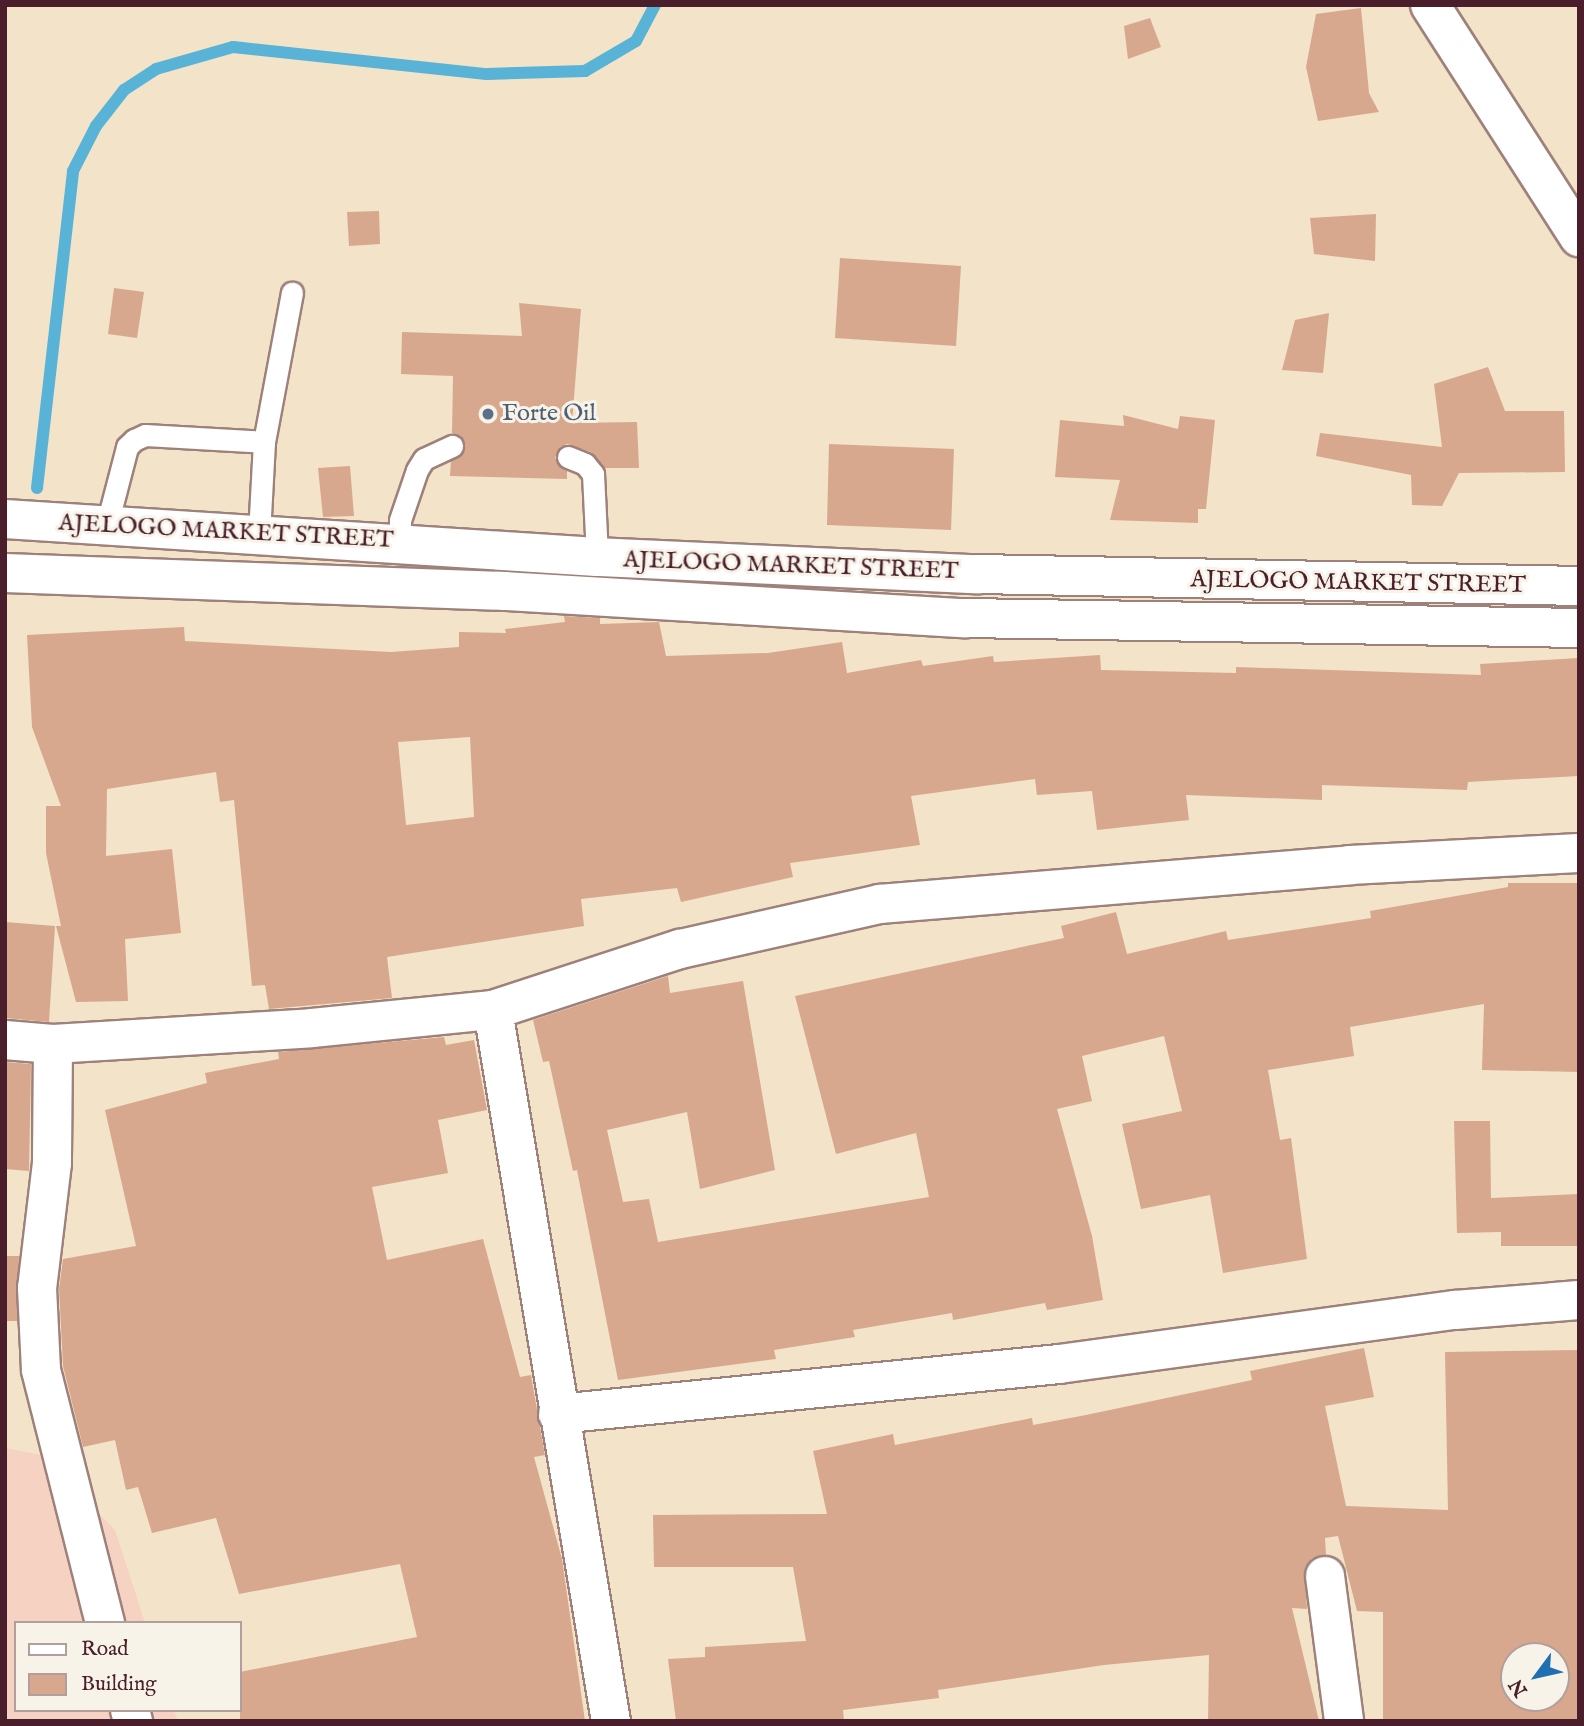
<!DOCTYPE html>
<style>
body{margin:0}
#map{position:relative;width:1584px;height:1726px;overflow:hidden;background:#f2e3c9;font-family:"IM FELL English",serif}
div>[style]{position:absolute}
.built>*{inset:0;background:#f5d2c2}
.stream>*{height:12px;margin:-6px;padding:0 6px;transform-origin:6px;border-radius:6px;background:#58b3d6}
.building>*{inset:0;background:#d7a88e}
.roads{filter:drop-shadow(2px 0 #9e817a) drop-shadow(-2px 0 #9e817a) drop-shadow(0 2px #9e817a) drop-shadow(0 -2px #9e817a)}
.service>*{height:21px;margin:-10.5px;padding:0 10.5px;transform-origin:10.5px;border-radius:10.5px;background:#fff}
.minor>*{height:38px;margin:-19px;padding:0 19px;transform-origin:19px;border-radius:19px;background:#fff}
.tertiary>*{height:38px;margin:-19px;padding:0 19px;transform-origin:19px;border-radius:19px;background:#fff}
.dots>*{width:19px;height:19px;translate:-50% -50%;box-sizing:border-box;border:4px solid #f7f3e8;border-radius:50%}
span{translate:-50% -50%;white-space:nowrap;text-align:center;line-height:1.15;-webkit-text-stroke:6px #f7f3e8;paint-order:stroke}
.service-label{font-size:24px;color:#4e5e75}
.left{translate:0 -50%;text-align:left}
.street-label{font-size:24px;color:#4a1f2b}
.frame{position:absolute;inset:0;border:7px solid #4a1f2b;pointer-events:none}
.legend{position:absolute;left:14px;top:1621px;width:228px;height:91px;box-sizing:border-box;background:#f7f3e8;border:2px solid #b29e9c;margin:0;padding:9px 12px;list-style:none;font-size:21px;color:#4a1f2b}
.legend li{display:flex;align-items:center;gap:14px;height:35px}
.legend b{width:35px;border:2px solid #b29e9c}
.north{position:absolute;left:1500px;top:1642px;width:70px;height:70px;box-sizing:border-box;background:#f7f3e8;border:2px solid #b29e9c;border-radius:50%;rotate:237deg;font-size:19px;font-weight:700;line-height:28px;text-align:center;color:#4a1f2b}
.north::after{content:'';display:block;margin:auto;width:24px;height:32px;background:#1f6fb2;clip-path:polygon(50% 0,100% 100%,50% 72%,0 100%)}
</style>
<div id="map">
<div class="built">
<div style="clip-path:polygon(5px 1448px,41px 1455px,115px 1530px,145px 1623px,16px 1623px,16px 1710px,174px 1710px,178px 1721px,5px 1721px)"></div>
</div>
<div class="stream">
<div style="left:37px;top:488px;width:319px;rotate:-83.5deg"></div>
<div style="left:73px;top:171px;width:51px;rotate:-62.9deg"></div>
<div style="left:96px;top:126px;width:46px;rotate:-52.1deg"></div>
<div style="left:124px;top:90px;width:38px;rotate:-33deg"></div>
<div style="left:156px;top:69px;width:80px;rotate:-15.9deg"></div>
<div style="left:233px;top:47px;width:255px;rotate:6.1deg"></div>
<div style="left:487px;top:74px;width:98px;rotate:-1.8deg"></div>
<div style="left:585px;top:71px;width:59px;rotate:-30.5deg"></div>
<div style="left:636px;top:41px;width:41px;rotate:-62.2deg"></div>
</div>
<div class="building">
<div style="clip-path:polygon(1361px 8px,1369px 93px,1379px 112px,1318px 121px,1306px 67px,1316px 14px)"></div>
<div style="clip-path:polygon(1150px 18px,1161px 47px,1128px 59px,1124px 26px)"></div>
<div style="clip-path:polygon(379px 211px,380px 244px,349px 246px,347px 212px)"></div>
<div style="clip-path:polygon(1376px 214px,1375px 261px,1314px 254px,1310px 218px)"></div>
<div style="clip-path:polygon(840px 258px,961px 266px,956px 346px,835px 338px)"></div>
<div style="clip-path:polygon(114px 288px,144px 292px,137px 338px,108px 334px)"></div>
<div style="clip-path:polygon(519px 303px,581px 309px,572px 423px,637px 422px,639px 468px,604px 468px,591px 452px,567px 444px,560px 447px,555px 458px,567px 471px,567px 479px,450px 476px,451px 461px,465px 446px,460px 436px,452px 433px,453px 376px,401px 374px,402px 332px,522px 336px)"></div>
<div style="clip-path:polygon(1329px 313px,1323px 373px,1282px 370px,1295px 320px)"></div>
<div style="clip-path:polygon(1488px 367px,1505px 411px,1564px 411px,1565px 472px,1459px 473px,1442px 506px,1412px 505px,1411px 475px,1316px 456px,1320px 433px,1442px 447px,1434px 384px)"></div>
<div style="clip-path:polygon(1123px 415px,1178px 429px,1180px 416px,1215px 420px,1206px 509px,1198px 509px,1198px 523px,1110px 520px,1120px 480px,1055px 477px,1060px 420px,1124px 426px)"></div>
<div style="clip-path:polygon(829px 444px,954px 449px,951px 530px,827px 525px)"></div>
<div style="clip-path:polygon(350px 466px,354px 516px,323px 517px,318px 468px)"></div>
<div style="clip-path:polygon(evenodd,564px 616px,600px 618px,600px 624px,659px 622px,666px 656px,768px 653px,842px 642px,847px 673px,921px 660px,923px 666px,993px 656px,994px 662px,1100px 655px,1101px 670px,1236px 673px,1236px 667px,1481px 675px,1480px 664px,1579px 658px,1579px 776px,1468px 782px,1467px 790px,1322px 785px,1322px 800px,1186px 795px,1189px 820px,1097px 830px,1092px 791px,1037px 795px,1035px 779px,911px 796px,920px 845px,790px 863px,793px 877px,681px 902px,677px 888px,581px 899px,584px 926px,387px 957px,392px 998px,269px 1009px,265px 985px,252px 986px,234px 800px,220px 802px,216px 772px,107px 789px,106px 856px,172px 849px,181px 933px,125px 939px,128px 1001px,76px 1002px,56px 926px,61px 926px,46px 853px,46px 806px,61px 806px,32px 727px,27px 635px,184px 627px,185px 641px,391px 652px,459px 647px,459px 632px,506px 633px,505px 629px,565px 622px,564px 616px,470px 737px,474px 817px,406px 825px,398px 742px,470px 737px)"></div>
<div style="clip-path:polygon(1508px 883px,1579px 883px,1579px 1072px,1482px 1070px,1484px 1004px,1350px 1027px,1354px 1056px,1268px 1070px,1280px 1140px,1291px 1138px,1307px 1259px,1223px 1273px,1210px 1195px,1141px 1209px,1122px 1124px,1182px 1111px,1164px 1036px,1082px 1056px,1092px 1101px,1057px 1109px,1092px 1236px,1103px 1300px,1047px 1310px,1045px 1303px,953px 1320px,952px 1313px,853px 1330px,855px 1337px,774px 1350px,776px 1359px,618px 1380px,577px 1170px,573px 1171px,549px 1061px,543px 1062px,533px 1020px,668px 976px,670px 993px,743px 981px,775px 1170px,700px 1189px,687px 1112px,607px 1130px,623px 1202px,649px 1199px,658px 1242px,929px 1197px,916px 1133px,836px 1154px,795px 996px,1064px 938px,1061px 926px,1116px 912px,1127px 954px,1226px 931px,1228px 940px,1371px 918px,1370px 911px,1508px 887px)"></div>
<div style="clip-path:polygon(5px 922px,55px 926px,49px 1022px,5px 1018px)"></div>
<div style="clip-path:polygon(444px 1037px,446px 1045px,474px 1040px,487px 1110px,438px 1120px,448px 1173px,372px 1187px,387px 1260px,483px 1239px,520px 1377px,531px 1375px,545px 1455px,534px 1457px,562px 1559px,585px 1721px,240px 1721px,240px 1672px,417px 1637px,400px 1564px,239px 1594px,216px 1518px,152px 1533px,138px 1487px,126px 1490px,115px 1440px,83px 1447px,63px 1366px,59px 1289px,63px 1259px,136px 1246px,105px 1110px,207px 1083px,205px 1073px,279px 1059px,278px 1052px)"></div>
<div style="clip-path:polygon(5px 1062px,31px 1064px,29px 1171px,5px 1169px)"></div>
<div style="clip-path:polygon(1454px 1121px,1490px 1121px,1491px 1198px,1579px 1194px,1579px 1246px,1501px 1246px,1501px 1232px,1457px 1233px)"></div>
<div style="clip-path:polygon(5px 1256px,19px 1256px,17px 1321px,5px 1321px)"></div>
<div style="clip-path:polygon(evenodd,1364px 1348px,1374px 1397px,1325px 1406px,1346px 1506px,1448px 1510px,1445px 1352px,1579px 1350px,1579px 1721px,1383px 1721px,1383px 1612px,1357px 1611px,1338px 1536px,1325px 1538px,1326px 1555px,1312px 1558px,1305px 1567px,1307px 1609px,1292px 1608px,1319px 1721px,1208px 1721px,1209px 1655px,1104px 1665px,938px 1690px,939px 1698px,843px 1710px,844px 1721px,676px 1721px,668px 1659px,705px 1657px,705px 1647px,806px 1641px,793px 1567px,654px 1567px,653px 1515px,827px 1514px,813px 1451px,893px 1434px,895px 1445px,1032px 1418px,1033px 1425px,1086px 1415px,1252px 1380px,1250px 1371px,1364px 1348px,1514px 1656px,1556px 1656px,1556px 1698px,1514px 1698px,1514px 1656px)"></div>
</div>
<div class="roads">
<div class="service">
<div style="left:264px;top:442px;width:152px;rotate:-79.4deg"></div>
<div style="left:568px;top:457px;width:18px;rotate:22deg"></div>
<div style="left:585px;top:464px;width:13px;rotate:51deg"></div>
<div style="left:593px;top:474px;width:83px;rotate:87.2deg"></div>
<div style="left:107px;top:524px;width:80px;rotate:-75.4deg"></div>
<div style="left:127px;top:447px;width:10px;rotate:-45deg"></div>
<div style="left:134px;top:440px;width:12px;rotate:-24deg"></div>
<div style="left:145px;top:435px;width:105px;rotate:3.3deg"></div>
<div style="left:250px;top:441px;width:14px;rotate:4deg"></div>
<div style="left:264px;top:442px;width:93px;rotate:93.1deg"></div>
<div style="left:399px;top:542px;width:22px;rotate:-87deg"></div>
<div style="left:400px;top:520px;width:53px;rotate:-71.2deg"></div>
<div style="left:417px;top:470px;width:13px;rotate:-58deg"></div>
<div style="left:424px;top:459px;width:31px;rotate:-25deg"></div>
</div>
<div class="minor">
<div style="left:1430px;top:5px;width:276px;rotate:57.3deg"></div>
<div style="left:493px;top:1010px;width:721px;rotate:80.58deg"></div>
<div style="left:5px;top:1040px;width:48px;rotate:4.8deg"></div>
<div style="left:53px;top:1044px;width:259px;rotate:-3.5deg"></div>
<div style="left:312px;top:1028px;width:182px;rotate:-5.7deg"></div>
<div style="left:493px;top:1010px;width:197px;rotate:-18.1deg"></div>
<div style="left:680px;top:949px;width:205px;rotate:-12.7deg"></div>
<div style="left:880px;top:904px;width:472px;rotate:-4.7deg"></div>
<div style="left:1350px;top:865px;width:229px;rotate:-3deg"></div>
<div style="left:53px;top:1044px;width:119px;rotate:90.5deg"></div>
<div style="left:52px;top:1163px;width:126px;rotate:96.8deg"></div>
<div style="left:37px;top:1288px;width:82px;rotate:87.2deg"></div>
<div style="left:41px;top:1370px;width:261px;rotate:75.8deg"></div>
<div style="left:558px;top:1414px;width:503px;rotate:-5.7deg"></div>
<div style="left:1059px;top:1364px;width:400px;rotate:-7.8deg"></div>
<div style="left:1455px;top:1310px;width:124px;rotate:-4.6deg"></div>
<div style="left:1325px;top:1576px;width:146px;rotate:82.5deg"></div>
<div style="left:130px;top:1710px;width:11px;rotate:75deg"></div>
</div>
<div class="tertiary">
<div style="left:5px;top:519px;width:593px;rotate:3.67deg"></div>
<div style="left:597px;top:557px;width:381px;rotate:2.6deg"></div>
<div style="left:978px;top:574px;width:601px;rotate:1.14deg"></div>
<div style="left:5px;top:573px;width:500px;rotate:2.06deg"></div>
<div style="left:505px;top:591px;width:461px;rotate:3.4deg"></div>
<div style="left:965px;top:618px;width:614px;rotate:0.93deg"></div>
</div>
</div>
<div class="dots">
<div style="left:488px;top:414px;background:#5c6f8a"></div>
</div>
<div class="service-label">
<span class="left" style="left:502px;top:414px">Forte Oil</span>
</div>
<div class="street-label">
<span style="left:226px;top:532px;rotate:3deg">AJELOGO MARKET STREET</span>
<span style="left:791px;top:566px;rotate:2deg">AJELOGO MARKET STREET</span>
<span style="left:1358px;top:583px;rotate:1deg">AJELOGO MARKET STREET</span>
</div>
<div class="frame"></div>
<ul class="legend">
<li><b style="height:9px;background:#fff"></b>Road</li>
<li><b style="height:19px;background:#d7a88e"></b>Building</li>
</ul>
<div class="north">N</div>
</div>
